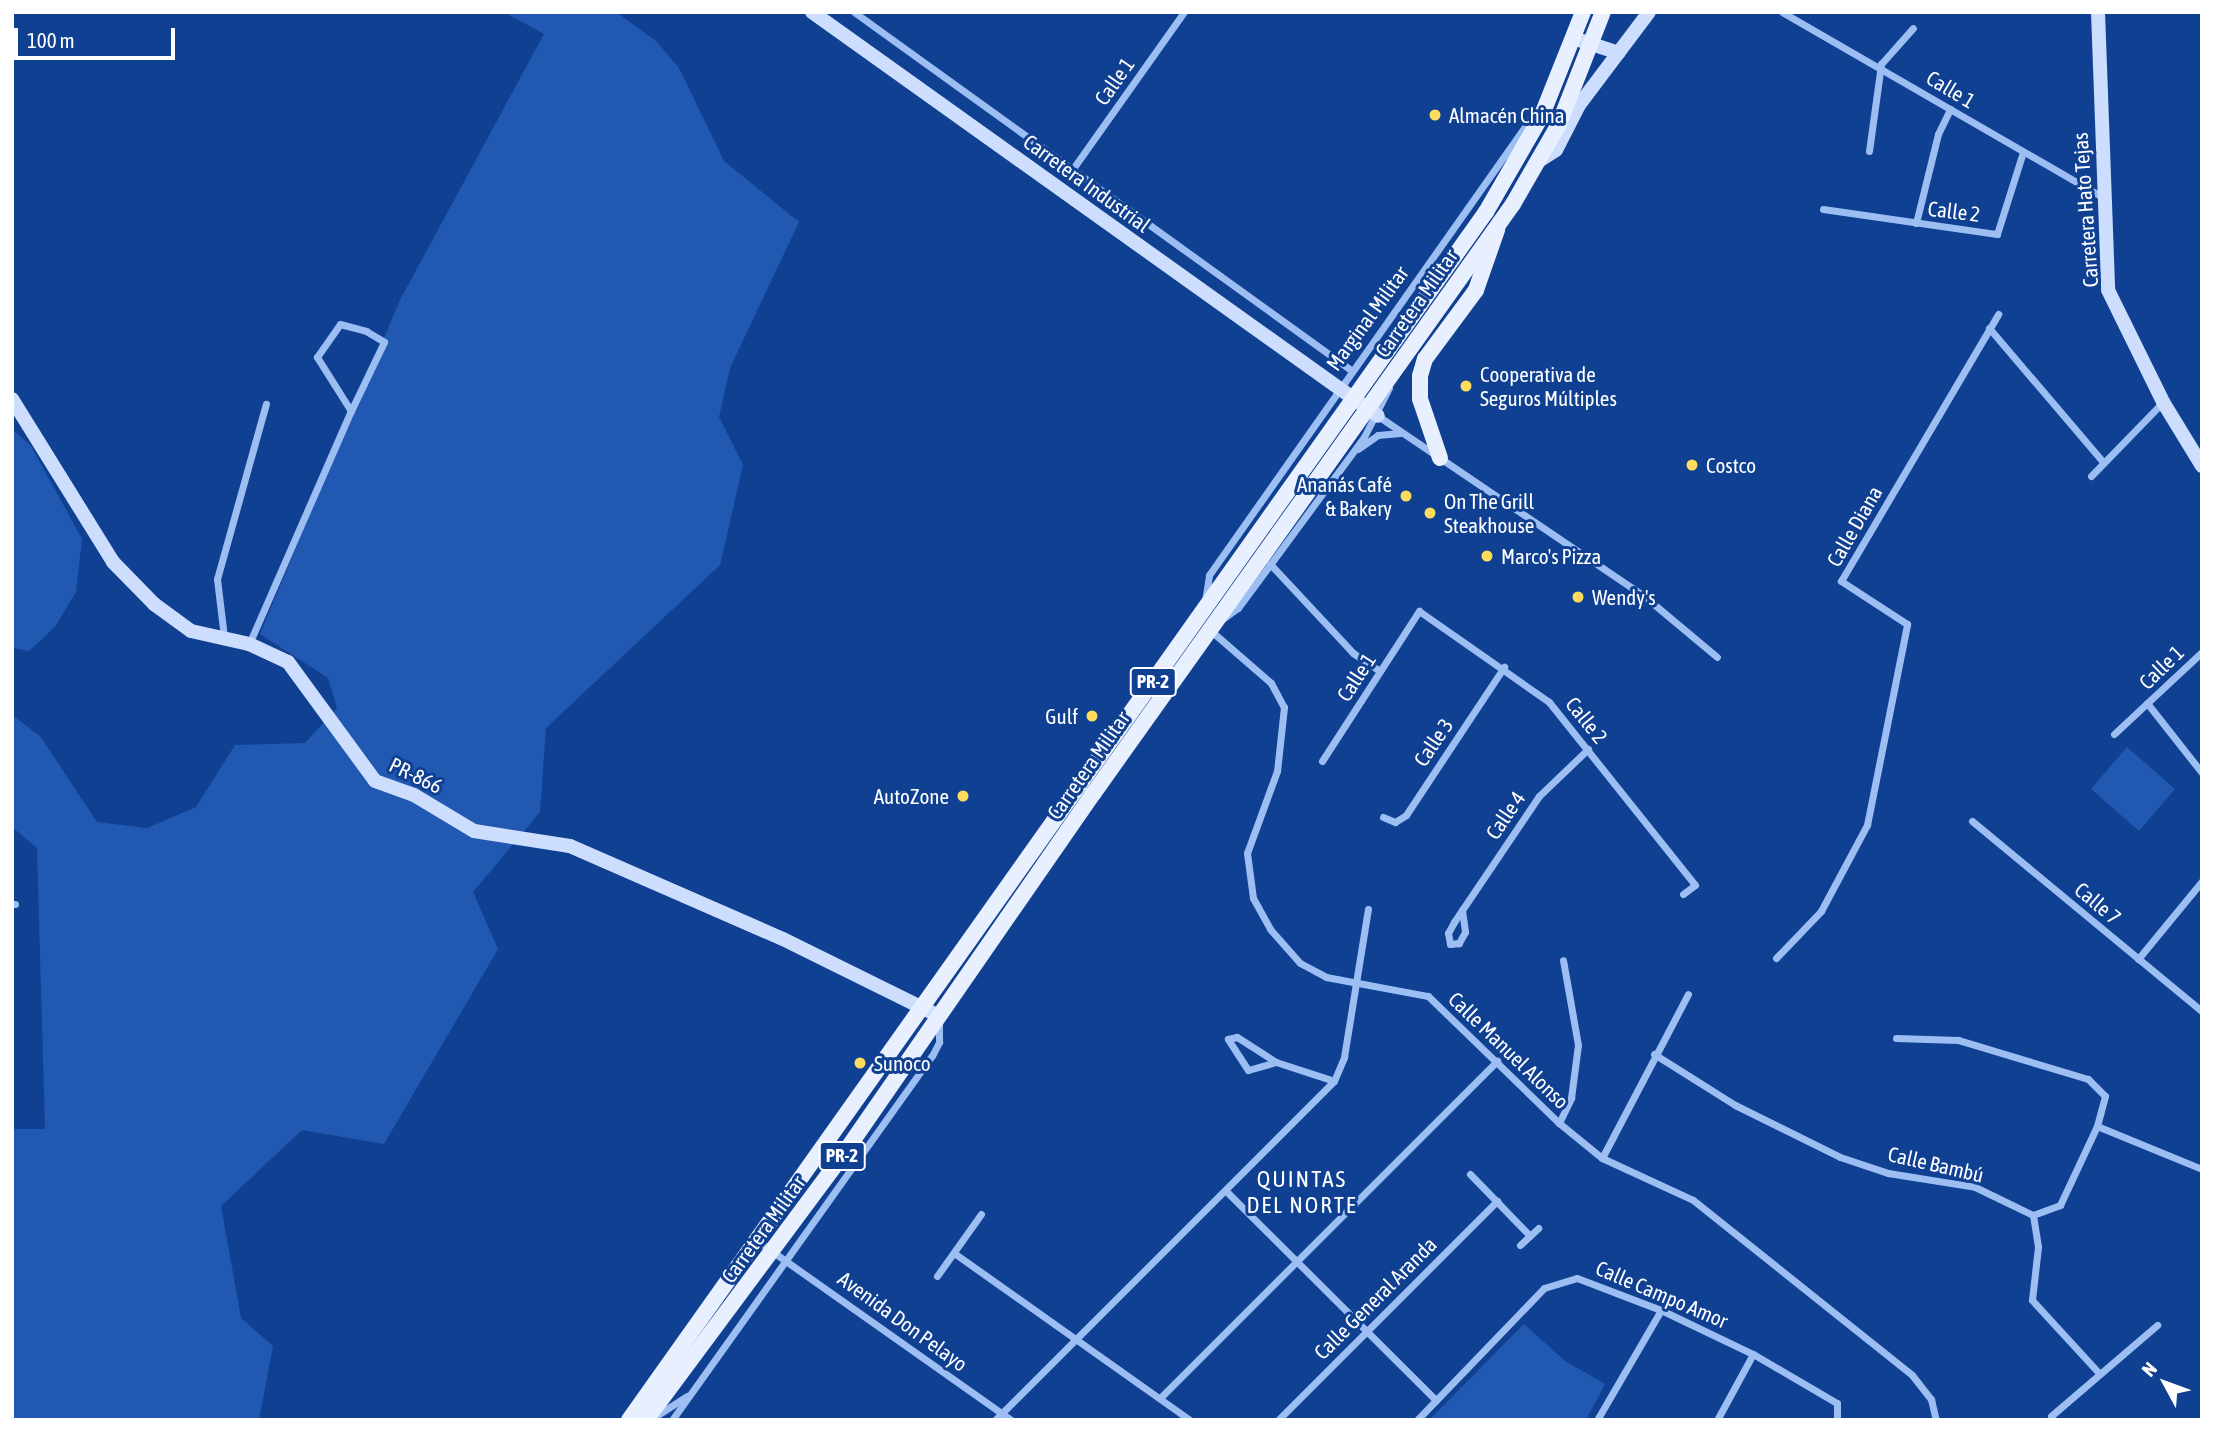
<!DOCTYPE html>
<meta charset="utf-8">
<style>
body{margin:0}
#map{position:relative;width:2214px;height:1432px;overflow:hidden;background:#104092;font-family:"Asap Condensed",sans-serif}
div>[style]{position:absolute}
.green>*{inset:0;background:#2159b2}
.street>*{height:7px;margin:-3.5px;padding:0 3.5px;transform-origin:3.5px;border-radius:3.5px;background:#9cbef3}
.secondary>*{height:14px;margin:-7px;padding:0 7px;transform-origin:7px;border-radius:7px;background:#ccddfd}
.primary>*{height:16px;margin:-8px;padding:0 8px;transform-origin:8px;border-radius:8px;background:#e8f0ff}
.dots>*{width:19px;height:19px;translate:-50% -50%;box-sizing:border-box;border:4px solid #104092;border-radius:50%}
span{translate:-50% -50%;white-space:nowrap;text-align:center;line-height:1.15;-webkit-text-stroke:6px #104092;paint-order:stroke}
.shield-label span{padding:2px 5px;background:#104092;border:2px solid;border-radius:5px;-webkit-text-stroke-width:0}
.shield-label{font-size:19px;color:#fff;font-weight:700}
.street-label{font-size:21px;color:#fff}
.poi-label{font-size:21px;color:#fff}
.left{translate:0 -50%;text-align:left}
.right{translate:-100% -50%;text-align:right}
.neighbourhood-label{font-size:23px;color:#fff;letter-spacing:2px}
.frame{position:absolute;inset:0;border:14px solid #fff;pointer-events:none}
.north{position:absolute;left:2130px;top:1348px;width:70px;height:70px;-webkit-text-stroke:5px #104092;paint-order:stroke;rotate:311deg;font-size:19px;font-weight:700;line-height:28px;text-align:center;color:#fff}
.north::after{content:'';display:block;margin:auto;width:24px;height:32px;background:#fff;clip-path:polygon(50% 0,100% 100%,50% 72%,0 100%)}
.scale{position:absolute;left:14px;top:28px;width:161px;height:32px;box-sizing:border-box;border:4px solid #fff;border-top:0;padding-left:9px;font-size:21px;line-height:24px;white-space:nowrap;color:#fff;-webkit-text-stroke:5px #104092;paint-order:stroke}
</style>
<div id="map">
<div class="green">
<div style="clip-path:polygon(504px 12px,616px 12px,656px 41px,679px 68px,724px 161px,799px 222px,730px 368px,719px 417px,743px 465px,720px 565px,546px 728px,540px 812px,473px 892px,498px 949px,384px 1144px,302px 1130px,221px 1206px,241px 1318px,273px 1346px,259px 1420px,12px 1420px,12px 1129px,45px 1129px,37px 848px,12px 827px,12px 715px,40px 736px,97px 822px,147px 828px,196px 807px,235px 745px,305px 743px,337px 708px,328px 678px,260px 634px,400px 300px,544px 34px)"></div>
<div style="clip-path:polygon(12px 429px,31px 446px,82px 539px,76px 592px,55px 627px,29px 651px,12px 648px)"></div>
<div style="clip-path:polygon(2127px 747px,2175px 789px,2139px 831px,2091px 789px)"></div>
<div style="clip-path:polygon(1524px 1324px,1565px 1361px,1605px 1384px,1586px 1420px,1429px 1420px)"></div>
</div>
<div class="street">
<div style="left:854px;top:12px;width:613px;rotate:35.77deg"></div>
<div style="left:1782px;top:12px;width:370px;rotate:30deg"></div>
<div style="left:1869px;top:151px;width:88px;rotate:-82.1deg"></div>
<div style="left:1881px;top:64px;width:48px;rotate:-48.4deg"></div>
<div style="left:1072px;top:170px;width:194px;rotate:-54.7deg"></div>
<div style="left:1823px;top:209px;width:176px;rotate:8.2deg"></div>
<div style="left:1997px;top:234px;width:86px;rotate:-72.4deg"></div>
<div style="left:1916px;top:223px;width:92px;rotate:-76.1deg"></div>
<div style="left:1938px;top:134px;width:28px;rotate:-64deg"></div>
<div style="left:1989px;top:328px;width:177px;rotate:49.6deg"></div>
<div style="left:1378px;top:416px;width:321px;rotate:34.1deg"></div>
<div style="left:1644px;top:596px;width:95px;rotate:39.9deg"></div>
<div style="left:1358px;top:449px;width:24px;rotate:-35deg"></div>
<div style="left:1378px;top:435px;width:22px;rotate:-5deg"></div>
<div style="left:2091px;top:476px;width:103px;rotate:-45.8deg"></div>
<div style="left:1270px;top:564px;width:122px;rotate:47deg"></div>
<div style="left:1353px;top:653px;width:32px;rotate:34deg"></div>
<div style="left:1205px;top:601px;width:26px;rotate:-81deg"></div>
<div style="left:1209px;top:575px;width:568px;rotate:-54.83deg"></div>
<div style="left:1224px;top:618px;width:17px;rotate:-36deg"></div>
<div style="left:1238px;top:608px;width:212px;rotate:-53.6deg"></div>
<div style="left:1364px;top:437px;width:55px;rotate:-63deg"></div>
<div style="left:1210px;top:630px;width:81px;rotate:41deg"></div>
<div style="left:1271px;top:683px;width:27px;rotate:62deg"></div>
<div style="left:1284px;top:707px;width:64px;rotate:96.2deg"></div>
<div style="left:1277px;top:771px;width:87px;rotate:110.1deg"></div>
<div style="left:1247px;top:853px;width:45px;rotate:82.4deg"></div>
<div style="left:1253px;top:898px;width:35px;rotate:61deg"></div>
<div style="left:1270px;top:929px;width:45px;rotate:48.6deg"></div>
<div style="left:1300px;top:963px;width:30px;rotate:28deg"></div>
<div style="left:1326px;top:977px;width:104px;rotate:10.6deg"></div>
<div style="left:1428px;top:996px;width:182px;rotate:44.1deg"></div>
<div style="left:1559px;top:1123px;width:55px;rotate:39.1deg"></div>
<div style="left:1602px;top:1158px;width:100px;rotate:24.8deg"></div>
<div style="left:1693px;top:1200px;width:280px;rotate:38.6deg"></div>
<div style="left:1912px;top:1375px;width:31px;rotate:52deg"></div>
<div style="left:1931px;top:1399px;width:22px;rotate:77deg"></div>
<div style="left:224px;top:637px;width:58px;rotate:-96.9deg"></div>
<div style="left:217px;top:579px;width:182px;rotate:-74.4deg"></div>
<div style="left:249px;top:644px;width:254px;rotate:-66.4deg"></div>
<div style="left:351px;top:411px;width:64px;rotate:-122.2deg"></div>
<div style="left:317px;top:357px;width:40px;rotate:-55.1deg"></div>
<div style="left:340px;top:324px;width:27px;rotate:15deg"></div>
<div style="left:366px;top:331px;width:21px;rotate:31deg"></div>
<div style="left:384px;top:342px;width:76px;rotate:115.6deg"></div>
<div style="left:2147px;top:703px;width:89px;rotate:51.8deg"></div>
<div style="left:2114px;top:734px;width:120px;rotate:-43deg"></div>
<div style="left:1322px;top:761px;width:179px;rotate:-57.1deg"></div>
<div style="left:1419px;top:611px;width:159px;rotate:35deg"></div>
<div style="left:1549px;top:702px;width:234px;rotate:51.4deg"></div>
<div style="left:1695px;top:885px;width:15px;rotate:143deg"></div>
<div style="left:1383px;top:817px;width:13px;rotate:23deg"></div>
<div style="left:1395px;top:822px;width:13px;rotate:-32deg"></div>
<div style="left:1406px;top:815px;width:178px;rotate:-56.5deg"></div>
<div style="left:1972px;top:821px;width:298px;rotate:39.6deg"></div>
<div style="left:12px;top:904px;width:3px"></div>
<div style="left:1462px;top:910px;width:22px;rotate:82deg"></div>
<div style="left:1465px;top:932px;width:13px;rotate:119deg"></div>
<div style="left:1459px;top:943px;width:9px;rotate:174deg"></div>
<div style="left:1450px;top:944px;width:11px;rotate:-100deg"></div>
<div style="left:1448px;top:933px;width:13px;rotate:-61deg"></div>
<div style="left:1454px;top:922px;width:152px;rotate:-56deg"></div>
<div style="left:1539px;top:796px;width:68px;rotate:-43.8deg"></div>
<div style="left:1776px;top:958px;width:65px;rotate:-46.2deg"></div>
<div style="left:1821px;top:911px;width:98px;rotate:-61.9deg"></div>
<div style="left:1867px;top:825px;width:205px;rotate:-78.7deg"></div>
<div style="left:1907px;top:624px;width:79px;rotate:-146.9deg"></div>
<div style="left:1841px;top:581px;width:310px;rotate:-59.5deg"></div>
<div style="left:2138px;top:959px;width:101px;rotate:-50.6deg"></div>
<div style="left:1237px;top:1037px;width:46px;rotate:32.7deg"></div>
<div style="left:1276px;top:1062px;width:29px;rotate:164deg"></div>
<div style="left:1248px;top:1070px;width:37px;rotate:-123deg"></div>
<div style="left:1228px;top:1039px;width:9px;rotate:-13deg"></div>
<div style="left:1654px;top:1054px;width:96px;rotate:32.2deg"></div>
<div style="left:1735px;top:1105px;width:117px;rotate:26.3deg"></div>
<div style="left:1840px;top:1157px;width:51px;rotate:18.4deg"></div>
<div style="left:1888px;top:1173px;width:88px;rotate:9.1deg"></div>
<div style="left:1975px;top:1187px;width:64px;rotate:25.8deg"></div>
<div style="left:2033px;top:1215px;width:29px;rotate:-20deg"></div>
<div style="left:2060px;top:1205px;width:87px;rotate:-64.9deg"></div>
<div style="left:2097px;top:1126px;width:31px;rotate:-75deg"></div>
<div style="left:2105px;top:1096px;width:24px;rotate:-135deg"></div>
<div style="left:2088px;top:1079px;width:136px;rotate:-163.3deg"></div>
<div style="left:1958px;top:1040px;width:62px;rotate:-178.2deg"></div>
<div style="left:1276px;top:1062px;width:61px;rotate:18.1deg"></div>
<div style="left:1559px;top:1123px;width:28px;rotate:-64deg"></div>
<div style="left:1571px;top:1098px;width:53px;rotate:-82.5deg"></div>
<div style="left:1578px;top:1045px;width:86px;rotate:-100deg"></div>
<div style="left:2097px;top:1126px;width:113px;rotate:22.3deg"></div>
<div style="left:1602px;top:1158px;width:185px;rotate:-62.3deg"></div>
<div style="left:1470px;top:1174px;width:86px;rotate:45.9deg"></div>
<div style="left:1227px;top:1192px;width:295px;rotate:44.9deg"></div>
<div style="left:2033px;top:1215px;width:32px;rotate:81deg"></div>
<div style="left:2038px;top:1247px;width:53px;rotate:96.5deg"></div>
<div style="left:2032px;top:1300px;width:99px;rotate:47.5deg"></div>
<div style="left:756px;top:1240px;width:312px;rotate:35.2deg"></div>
<div style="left:1520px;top:1245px;width:25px;rotate:-43deg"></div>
<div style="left:954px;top:1253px;width:289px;rotate:35.3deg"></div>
<div style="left:937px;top:1276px;width:76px;rotate:-54.6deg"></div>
<div style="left:1160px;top:1398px;width:477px;rotate:-45deg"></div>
<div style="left:656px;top:1416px;width:37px;rotate:-33deg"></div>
<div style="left:2051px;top:1416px;width:140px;rotate:-40.6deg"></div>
<div style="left:672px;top:1420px;width:447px;rotate:-54.5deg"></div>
<div style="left:932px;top:1056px;width:16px;rotate:-63deg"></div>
<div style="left:939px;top:1042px;width:23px;rotate:-90deg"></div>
<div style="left:995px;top:1420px;width:479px;rotate:-45deg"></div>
<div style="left:1334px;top:1081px;width:26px;rotate:-67deg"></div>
<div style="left:1344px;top:1057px;width:150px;rotate:-80.8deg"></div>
<div style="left:1278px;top:1420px;width:310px;rotate:-45deg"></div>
<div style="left:1417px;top:1420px;width:183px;rotate:-46.1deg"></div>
<div style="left:1544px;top:1288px;width:34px;rotate:-17deg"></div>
<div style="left:1577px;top:1278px;width:90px;rotate:20.9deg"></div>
<div style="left:1661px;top:1310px;width:102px;rotate:25.6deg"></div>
<div style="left:1753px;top:1354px;width:97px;rotate:30.3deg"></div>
<div style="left:1837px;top:1403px;width:17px;rotate:90deg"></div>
<div style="left:1597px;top:1420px;width:127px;rotate:-59.8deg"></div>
<div style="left:1717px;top:1420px;width:75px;rotate:-61.4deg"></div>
</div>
<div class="secondary">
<div style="left:812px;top:12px;width:695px;rotate:35.52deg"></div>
<div style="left:2098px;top:12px;width:278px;rotate:87.9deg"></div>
<div style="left:2108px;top:290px;width:125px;rotate:63.8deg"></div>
<div style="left:2163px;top:402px;width:75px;rotate:58.6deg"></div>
<div style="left:1573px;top:38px;width:48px;rotate:18.1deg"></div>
<div style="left:1539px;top:161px;width:20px;rotate:-33deg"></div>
<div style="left:1556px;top:150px;width:51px;rotate:-62.9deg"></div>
<div style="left:1579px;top:105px;width:116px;rotate:-53deg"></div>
<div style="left:12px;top:399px;width:192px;rotate:58.2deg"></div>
<div style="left:113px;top:562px;width:59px;rotate:45.7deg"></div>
<div style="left:154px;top:604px;width:46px;rotate:36.1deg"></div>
<div style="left:191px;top:631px;width:59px;rotate:12.6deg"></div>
<div style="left:249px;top:644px;width:43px;rotate:24.8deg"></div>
<div style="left:288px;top:662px;width:147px;rotate:53.8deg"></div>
<div style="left:375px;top:781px;width:41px;rotate:19.7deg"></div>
<div style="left:414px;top:795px;width:70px;rotate:31deg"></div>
<div style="left:474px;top:831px;width:97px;rotate:8.9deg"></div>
<div style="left:570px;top:846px;width:232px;rotate:23.6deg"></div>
<div style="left:783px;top:939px;width:174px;rotate:26.3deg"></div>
</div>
<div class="primary">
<div style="left:1440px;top:458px;width:62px;rotate:-108.7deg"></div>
<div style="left:1420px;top:399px;width:23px;rotate:-90deg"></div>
<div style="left:1420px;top:376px;width:18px;rotate:-74deg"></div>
<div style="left:1425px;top:359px;width:86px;rotate:-53.5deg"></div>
<div style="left:1476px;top:290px;width:64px;rotate:-70.7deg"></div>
<div style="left:629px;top:1420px;width:1481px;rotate:-54.65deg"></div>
<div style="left:1486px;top:212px;width:112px;rotate:-60deg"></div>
<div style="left:1542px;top:115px;width:111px;rotate:-68.3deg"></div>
<div style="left:646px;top:1420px;width:337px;rotate:-53.4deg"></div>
<div style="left:847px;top:1149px;width:432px;rotate:-55.3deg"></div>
<div style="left:1093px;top:794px;width:724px;rotate:-54.55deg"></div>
<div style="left:1513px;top:204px;width:92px;rotate:-60.1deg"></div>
<div style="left:1559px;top:124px;width:120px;rotate:-68.6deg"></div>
</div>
<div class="dots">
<div style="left:1435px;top:115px;background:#ffdc5e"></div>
<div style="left:1466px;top:386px;background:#ffdc5e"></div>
<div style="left:1692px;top:465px;background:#ffdc5e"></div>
<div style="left:1406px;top:496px;background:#ffdc5e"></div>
<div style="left:1430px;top:513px;background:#ffdc5e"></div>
<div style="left:1487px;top:556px;background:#ffdc5e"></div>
<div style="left:1578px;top:597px;background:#ffdc5e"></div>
<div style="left:1092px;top:716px;background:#ffdc5e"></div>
<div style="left:963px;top:796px;background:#ffdc5e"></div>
<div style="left:860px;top:1063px;background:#ffdc5e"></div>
</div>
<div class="shield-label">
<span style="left:1153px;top:682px">PR-2</span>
<span style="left:842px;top:1156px">PR-2</span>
</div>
<div class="street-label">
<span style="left:1114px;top:81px;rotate:-55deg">Calle 1</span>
<span style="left:1951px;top:89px;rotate:31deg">Calle 1</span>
<span style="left:1087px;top:183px;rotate:36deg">Carretera Industrial</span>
<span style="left:2085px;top:210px;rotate:-94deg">Carretera Hato Tejas</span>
<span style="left:1954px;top:211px;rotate:7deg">Calle 2</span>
<span style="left:1416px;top:303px;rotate:-55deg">Carretera Militar</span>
<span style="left:1367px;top:318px;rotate:-54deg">Marginal Militar</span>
<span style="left:1854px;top:526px;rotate:-60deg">Calle Diana</span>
<span style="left:2161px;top:667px;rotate:-44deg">Calle 1</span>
<span style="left:1356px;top:677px;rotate:-57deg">Calle 1</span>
<span style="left:1587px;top:720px;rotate:51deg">Calle 2</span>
<span style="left:1433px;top:742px;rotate:-56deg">Calle 3</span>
<span style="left:1088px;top:765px;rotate:-55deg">Carretera Militar</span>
<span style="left:416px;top:775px;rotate:26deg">PR-866</span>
<span style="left:1505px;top:815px;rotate:-56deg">Calle 4</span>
<span style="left:2098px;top:903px;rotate:40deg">Calle 7</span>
<span style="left:1509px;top:1050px;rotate:44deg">Calle Manuel Alonso</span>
<span style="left:1936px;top:1164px;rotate:13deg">Calle Bambú</span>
<span style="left:763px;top:1229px;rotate:-54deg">Carretera Militar</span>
<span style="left:1662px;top:1294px;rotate:23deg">Calle Campo Amor</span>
<span style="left:1375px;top:1298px;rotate:-45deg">Calle General Aranda</span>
<span style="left:903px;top:1321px;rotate:36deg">Avenida Don Pelayo</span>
</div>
<div class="poi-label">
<span class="left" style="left:1449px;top:115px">Almacén China</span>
<span class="left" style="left:1480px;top:386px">Cooperativa de<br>Seguros Múltiples</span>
<span class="left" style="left:1706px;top:465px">Costco</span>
<span class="right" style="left:1392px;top:496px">Ananás Café<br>&amp; Bakery</span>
<span class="left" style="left:1444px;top:513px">On The Grill<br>Steakhouse</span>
<span class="left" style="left:1501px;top:556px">Marco's Pizza</span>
<span class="left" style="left:1592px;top:597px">Wendy's</span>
<span class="right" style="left:1078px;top:716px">Gulf</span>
<span class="right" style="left:949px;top:796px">AutoZone</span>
<span class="left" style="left:874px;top:1063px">Sunoco</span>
</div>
<div class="neighbourhood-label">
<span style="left:1302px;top:1192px">QUINTAS<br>DEL NORTE</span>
</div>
<div class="frame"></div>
<div class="north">N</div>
<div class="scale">100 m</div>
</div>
